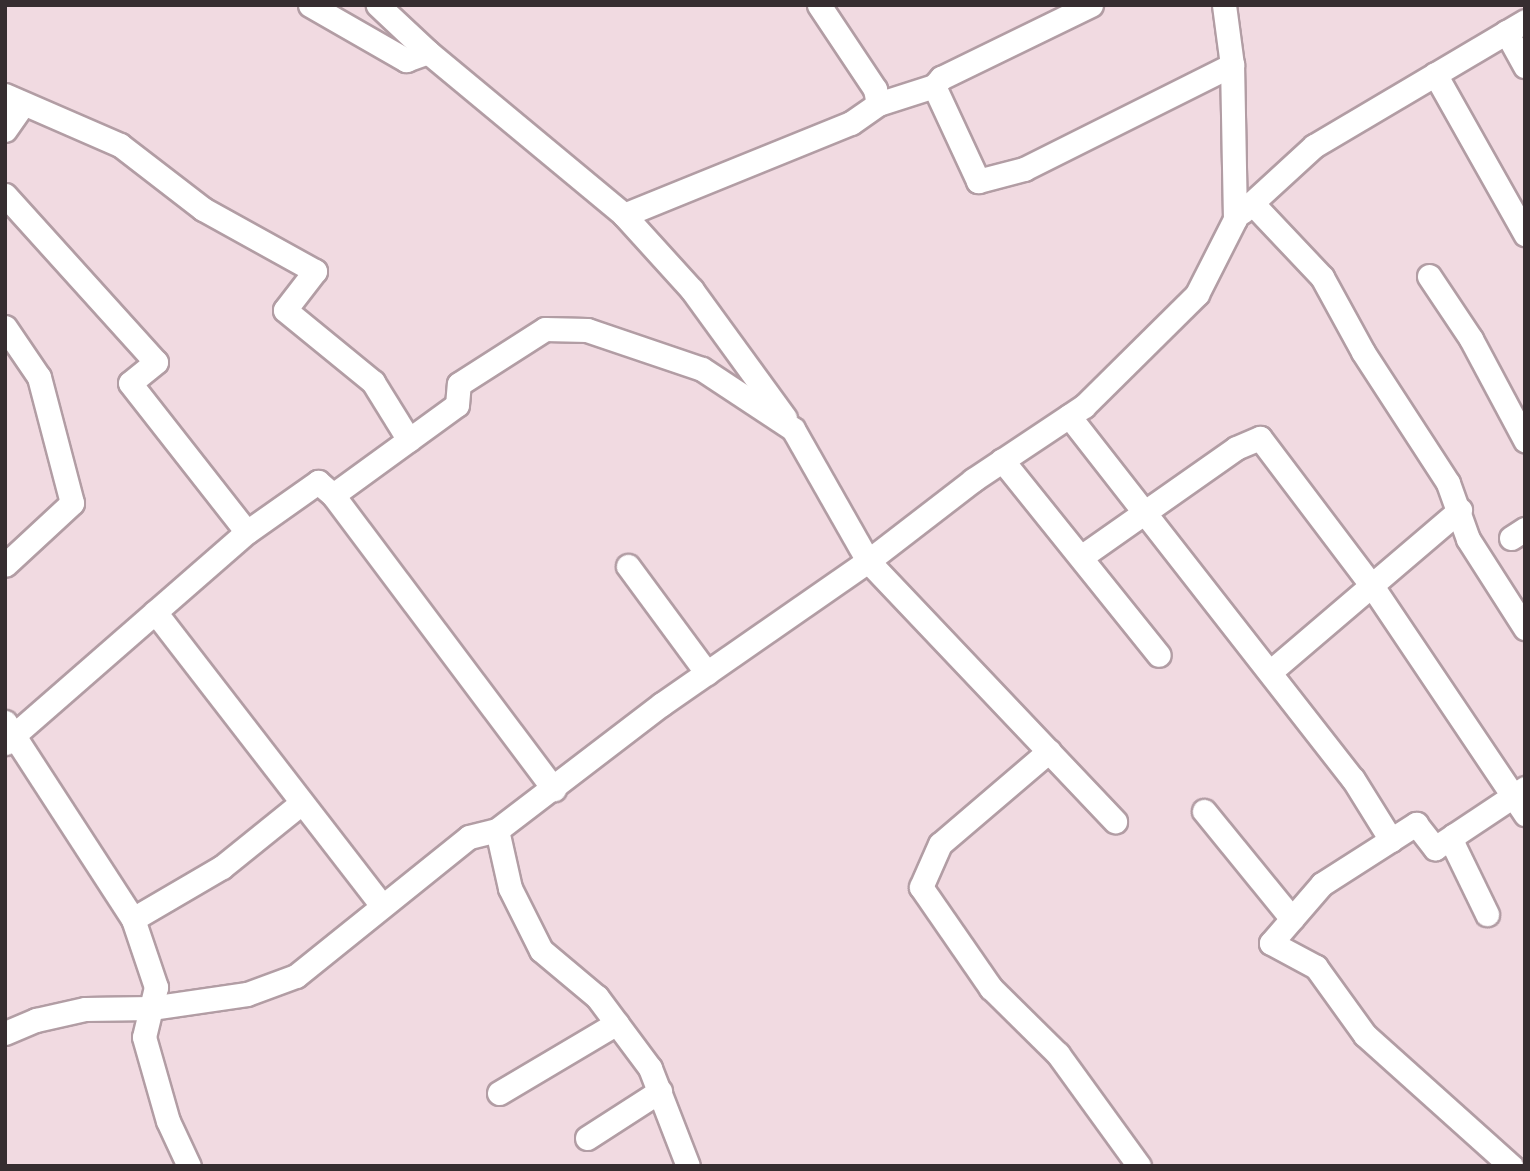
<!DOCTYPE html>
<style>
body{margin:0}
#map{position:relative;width:1530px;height:1171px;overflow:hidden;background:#f1dae1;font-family:"Titillium Web",sans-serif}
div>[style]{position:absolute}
.roads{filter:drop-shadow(2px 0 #b29da4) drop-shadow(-2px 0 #b29da4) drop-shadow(0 2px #b29da4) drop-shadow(0 -2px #b29da4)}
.street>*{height:23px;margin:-11.5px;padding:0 11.5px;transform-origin:11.5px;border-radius:11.5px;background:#fff}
span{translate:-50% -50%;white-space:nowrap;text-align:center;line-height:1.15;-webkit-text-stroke:5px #f1dae1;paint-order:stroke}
.frame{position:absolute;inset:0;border:7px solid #362d30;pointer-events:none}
</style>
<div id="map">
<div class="roads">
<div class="street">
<div style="left:310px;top:5px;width:111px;rotate:29.8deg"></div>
<div style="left:406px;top:60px;width:23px;rotate:-20deg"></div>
<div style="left:428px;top:52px;width:69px;rotate:-136.8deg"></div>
<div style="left:819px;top:5px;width:101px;rotate:56.3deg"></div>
<div style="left:875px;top:89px;width:15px;rotate:79deg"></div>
<div style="left:1506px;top:32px;width:39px;rotate:61deg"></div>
<div style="left:428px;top:52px;width:255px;rotate:39.7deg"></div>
<div style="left:624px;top:215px;width:101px;rotate:47.8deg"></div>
<div style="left:692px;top:290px;width:158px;rotate:54deg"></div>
<div style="left:1435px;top:74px;width:184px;rotate:60.6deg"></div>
<div style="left:934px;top:86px;width:105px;rotate:65.1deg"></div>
<div style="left:978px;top:181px;width:48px;rotate:-14.6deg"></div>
<div style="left:1024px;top:169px;width:233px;rotate:-26.6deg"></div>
<div style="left:5px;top:95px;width:125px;rotate:23.5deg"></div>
<div style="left:120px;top:145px;width:105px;rotate:37.6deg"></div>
<div style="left:203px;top:209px;width:128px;rotate:29deg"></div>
<div style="left:315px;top:271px;width:49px;rotate:127.6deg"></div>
<div style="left:285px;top:310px;width:114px;rotate:39.3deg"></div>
<div style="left:373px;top:382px;width:68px;rotate:58.2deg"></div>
<div style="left:5px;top:130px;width:29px;rotate:-55deg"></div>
<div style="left:5px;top:195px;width:225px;rotate:47.9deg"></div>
<div style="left:156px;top:362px;width:33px;rotate:141deg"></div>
<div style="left:130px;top:383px;width:189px;rotate:51.9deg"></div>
<div style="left:1252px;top:203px;width:102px;rotate:46.6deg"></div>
<div style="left:1322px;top:277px;width:85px;rotate:61.3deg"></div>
<div style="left:1363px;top:352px;width:156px;rotate:57deg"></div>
<div style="left:1448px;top:483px;width:59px;rotate:70.3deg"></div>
<div style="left:1468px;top:539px;width:106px;rotate:57.4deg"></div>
<div style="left:1242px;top:212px;width:98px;rotate:-42.5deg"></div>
<div style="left:1314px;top:146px;width:245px;rotate:-30.6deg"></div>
<div style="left:624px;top:215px;width:245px;rotate:-22.1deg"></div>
<div style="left:851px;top:123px;width:33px;rotate:-35deg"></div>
<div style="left:878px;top:104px;width:59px;rotate:-17.8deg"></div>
<div style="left:934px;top:86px;width:11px;rotate:-49deg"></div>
<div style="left:941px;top:78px;width:167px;rotate:-26deg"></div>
<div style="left:1429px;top:276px;width:76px;rotate:56.3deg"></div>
<div style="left:1471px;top:339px;width:115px;rotate:61.9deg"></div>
<div style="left:5px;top:327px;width:60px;rotate:55.8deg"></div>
<div style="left:39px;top:377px;width:130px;rotate:75.3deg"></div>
<div style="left:72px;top:503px;width:91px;rotate:137.2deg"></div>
<div style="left:1069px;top:416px;width:461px;rotate:52deg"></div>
<div style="left:1353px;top:779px;width:72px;rotate:58.1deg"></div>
<div style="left:1002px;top:460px;width:250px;rotate:51.2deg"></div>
<div style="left:333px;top:495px;width:368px;rotate:53.1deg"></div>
<div style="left:1511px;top:538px;width:17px;rotate:-33deg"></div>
<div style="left:1081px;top:557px;width:189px;rotate:-35.1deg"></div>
<div style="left:1236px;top:448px;width:26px;rotate:-23deg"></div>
<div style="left:1260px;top:438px;width:186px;rotate:52.9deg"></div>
<div style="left:1372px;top:586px;width:275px;rotate:56.1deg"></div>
<div style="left:628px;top:566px;width:133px;rotate:53.6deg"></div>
<div style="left:155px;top:612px;width:369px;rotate:52.3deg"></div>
<div style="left:1270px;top:672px;width:250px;rotate:-40.5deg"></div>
<div style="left:5px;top:722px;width:235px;rotate:57deg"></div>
<div style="left:133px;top:919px;width:72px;rotate:71.3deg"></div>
<div style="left:156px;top:987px;width:51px;rotate:103.5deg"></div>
<div style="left:144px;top:1037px;width:87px;rotate:74.1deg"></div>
<div style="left:168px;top:1121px;width:50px;rotate:65deg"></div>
<div style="left:5px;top:743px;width:321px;rotate:-41.1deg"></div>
<div style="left:247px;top:532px;width:87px;rotate:-35.2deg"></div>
<div style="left:318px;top:482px;width:20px;rotate:41deg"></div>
<div style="left:333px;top:495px;width:153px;rotate:-36deg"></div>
<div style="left:457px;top:405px;width:21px;rotate:-85deg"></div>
<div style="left:459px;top:384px;width:102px;rotate:-32.6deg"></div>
<div style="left:545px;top:329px;width:42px;rotate:1.4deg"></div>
<div style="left:587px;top:330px;width:121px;rotate:18.7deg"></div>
<div style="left:702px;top:369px;width:109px;rotate:33.4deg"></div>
<div style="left:793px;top:429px;width:152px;rotate:60.4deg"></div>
<div style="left:868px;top:561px;width:359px;rotate:46.5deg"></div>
<div style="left:1049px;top:751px;width:143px;rotate:139.5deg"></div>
<div style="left:940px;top:844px;width:47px;rotate:113.8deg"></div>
<div style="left:921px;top:887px;width:123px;rotate:55.3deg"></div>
<div style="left:991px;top:988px;width:94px;rotate:44.6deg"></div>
<div style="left:1058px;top:1054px;width:138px;rotate:54.1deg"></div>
<div style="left:1204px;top:811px;width:139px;rotate:50.8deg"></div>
<div style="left:1454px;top:835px;width:9px;rotate:96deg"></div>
<div style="left:1453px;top:844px;width:78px;rotate:64.1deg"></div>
<div style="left:133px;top:919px;width:103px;rotate:-30.3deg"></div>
<div style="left:222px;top:867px;width:100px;rotate:-38.9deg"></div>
<div style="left:5px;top:1033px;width:34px;rotate:-23deg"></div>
<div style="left:36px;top:1020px;width:50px;rotate:-12.7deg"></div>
<div style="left:85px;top:1009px;width:66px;rotate:-0.9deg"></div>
<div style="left:151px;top:1008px;width:97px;rotate:-8.3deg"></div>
<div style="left:247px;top:994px;width:52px;rotate:-20.2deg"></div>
<div style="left:296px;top:976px;width:222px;rotate:-38.8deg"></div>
<div style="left:469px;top:837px;width:29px;rotate:-14deg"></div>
<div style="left:499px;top:1093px;width:137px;rotate:-30.7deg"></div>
<div style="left:587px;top:1138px;width:87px;rotate:-32.8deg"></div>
<div style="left:688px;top:1166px;width:105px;rotate:-111.2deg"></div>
<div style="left:650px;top:1068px;width:89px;rotate:-126.7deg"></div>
<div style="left:597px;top:997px;width:73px;rotate:-140deg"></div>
<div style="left:541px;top:950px;width:69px;rotate:-116.6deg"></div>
<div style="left:510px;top:888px;width:59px;rotate:-102.6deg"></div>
<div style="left:497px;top:830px;width:208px;rotate:-37.4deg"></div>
<div style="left:662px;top:704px;width:251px;rotate:-34.8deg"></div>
<div style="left:868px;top:561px;width:133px;rotate:-37.6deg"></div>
<div style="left:973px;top:480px;width:133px;rotate:-33.7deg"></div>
<div style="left:1084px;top:406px;width:159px;rotate:-44.7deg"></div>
<div style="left:1197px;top:294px;width:84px;rotate:-63.1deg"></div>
<div style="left:1235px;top:219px;width:154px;rotate:-91.1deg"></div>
<div style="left:1232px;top:65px;width:61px;rotate:-97.6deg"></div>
<div style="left:1511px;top:1166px;width:196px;rotate:-138.1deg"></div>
<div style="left:1365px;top:1035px;width:84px;rotate:-125.8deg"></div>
<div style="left:1316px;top:967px;width:51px;rotate:-151.9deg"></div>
<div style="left:1271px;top:943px;width:78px;rotate:-49.2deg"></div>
<div style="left:1322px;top:884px;width:112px;rotate:-32.6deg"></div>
<div style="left:1416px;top:824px;width:31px;rotate:52deg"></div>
<div style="left:1435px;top:848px;width:108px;rotate:-33.7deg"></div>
</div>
</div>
<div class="frame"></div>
</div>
